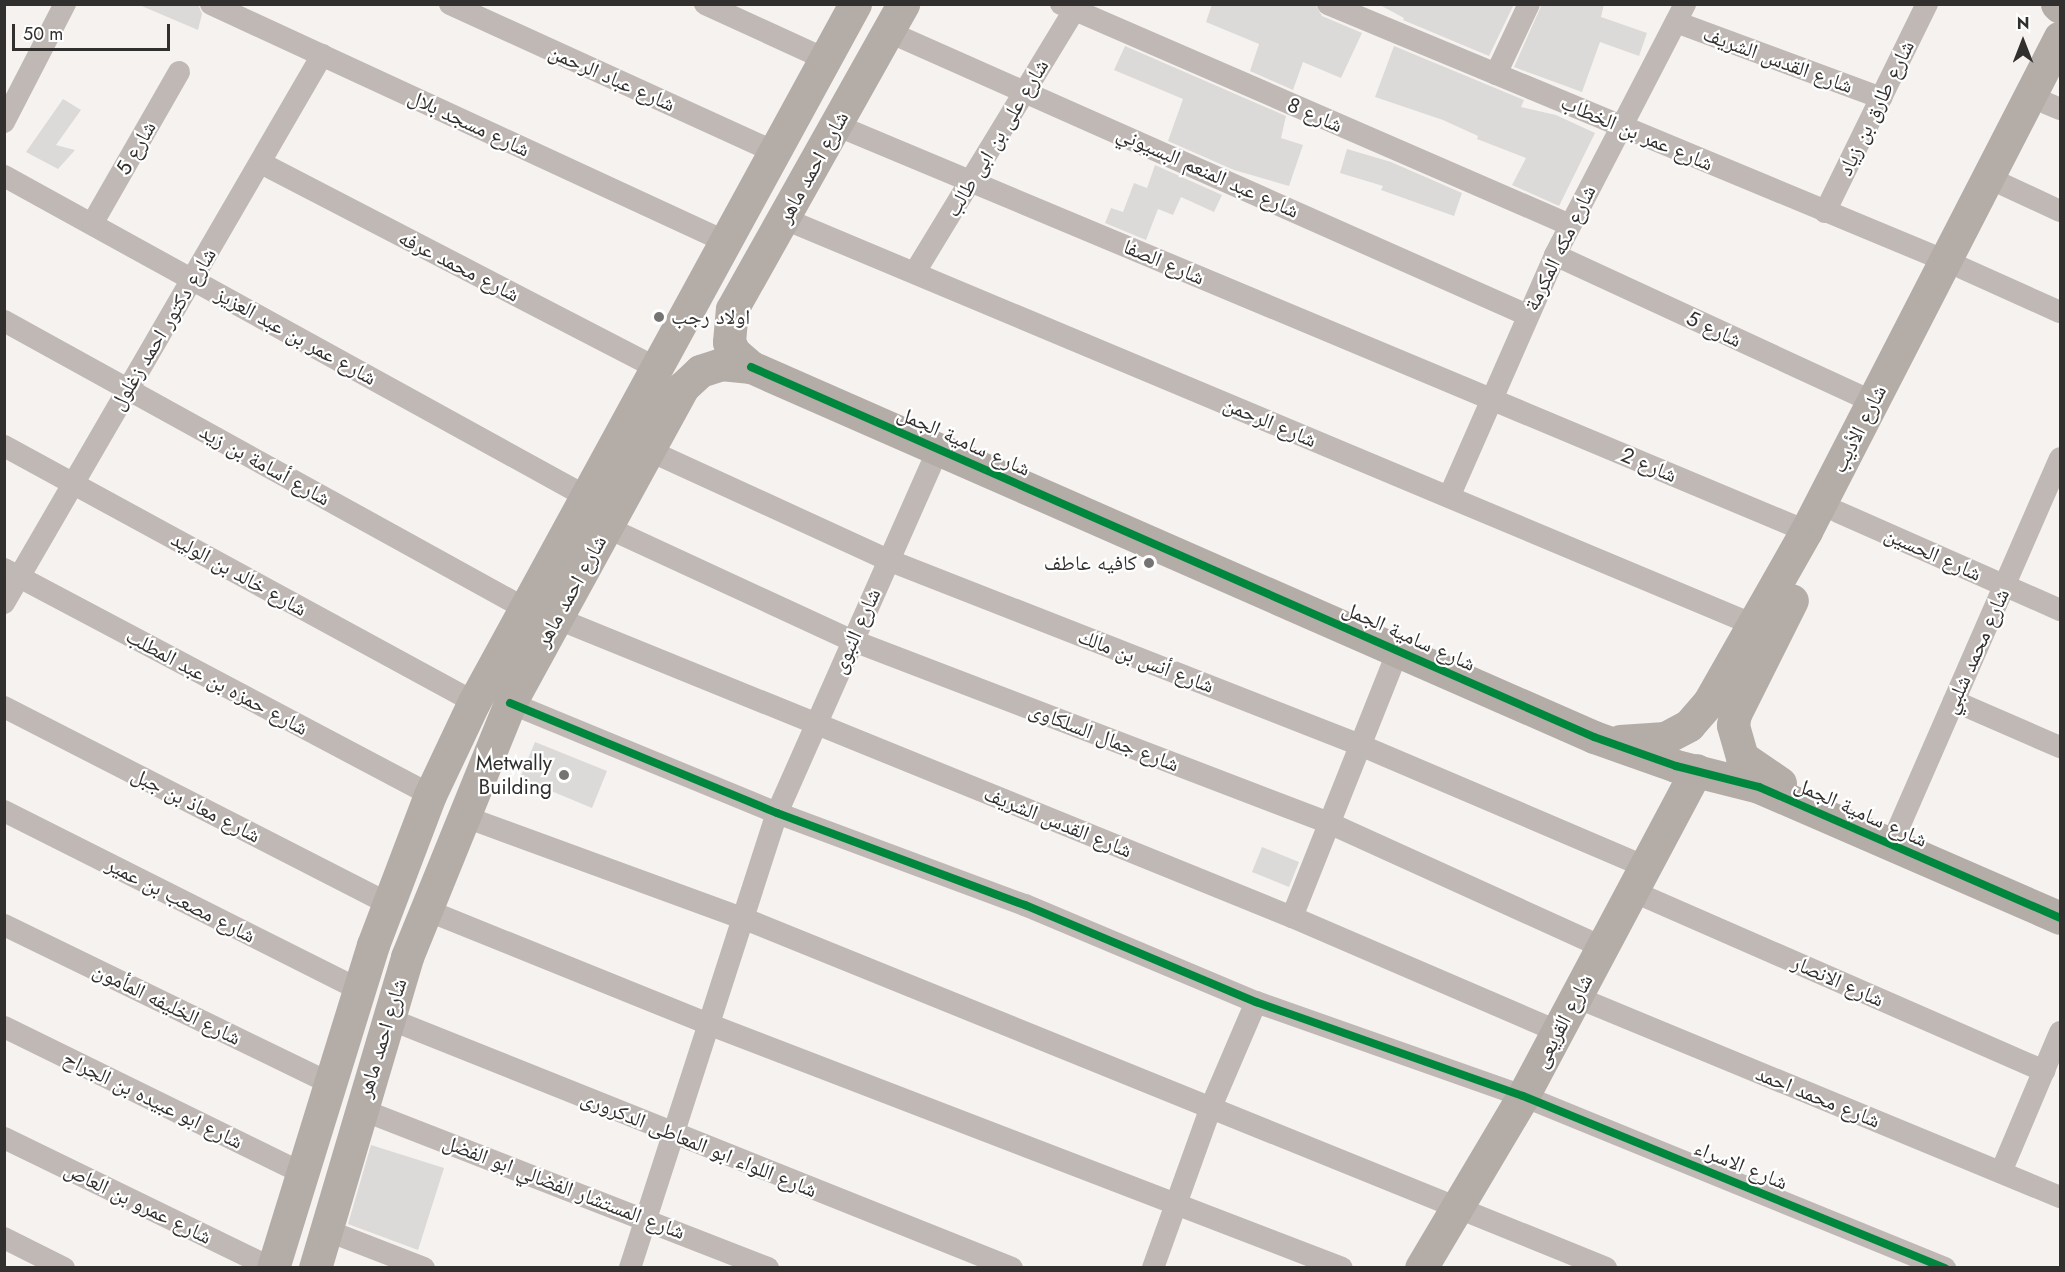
<!DOCTYPE html>
<meta charset="utf-8">
<style>
body{margin:0}
#map{position:relative;width:2065px;height:1272px;overflow:hidden;background:#f5f2f0;font-family:Jost,"Noto Naskh Arabic",sans-serif}
div>[style]{position:absolute}
.building>*{inset:0;background:#dcdad8}
.street>*{height:22px;margin:-11px;padding:0 11px;transform-origin:11px;border-radius:11px;background:#bfb8b4}
.secondary>*{height:33px;margin:-16.5px;padding:0 16.5px;transform-origin:16.5px;border-radius:16.5px;background:#b4ada7}
.cycleway>*{height:8px;margin:-4px;padding:0 4px;transform-origin:4px;border-radius:4px;background:#00873e}
.dots>*{width:16px;height:16px;translate:-50% -50%;box-sizing:border-box;border:3px solid #fff;border-radius:50%}
span{translate:-50% -50%;white-space:nowrap;text-align:center;line-height:1.15;-webkit-text-stroke:4.5px #fff;paint-order:stroke}
.street-label{font-size:21px;color:#32302f}
.poi-label{font-size:21px;color:#32302f}
.left{translate:0 -50%;text-align:left}
.right{translate:-100% -50%;text-align:right}
.frame{position:absolute;inset:0;border:6px solid #32302f;pointer-events:none}
.north{position:absolute;left:1993px;top:12px;width:60px;height:60px;-webkit-text-stroke:4px #fff;paint-order:stroke;rotate:0deg;font-size:16px;font-weight:700;line-height:24px;text-align:center;color:#32302f}
.north::after{content:'';display:block;margin:auto;width:21px;height:27px;background:#32302f;clip-path:polygon(50% 0,100% 100%,50% 72%,0 100%)}
.scale{position:absolute;left:12px;top:24px;width:158px;height:27px;box-sizing:border-box;border:3px solid #32302f;border-top:0;padding-left:8px;font-size:18px;line-height:21px;white-space:nowrap;color:#32302f;-webkit-text-stroke:4px #fff;paint-order:stroke}
</style>
<div id="map">
<div class="building">
<div style="clip-path:polygon(137px 4px,198px 4px,202px 14px,198px 30px)"></div>
<div style="clip-path:polygon(1212px 4px,1315px 4px,1322px 16px,1362px 33px,1341px 78px,1303px 62px,1293px 90px,1250px 71px,1259px 44px,1206px 22px)"></div>
<div style="clip-path:polygon(1378px 4px,1514px 4px,1489px 56px,1403px 20px,1404px 18px)"></div>
<div style="clip-path:polygon(1542px 4px,1604px 4px,1601px 17px,1647px 33px,1639px 56px,1600px 42px,1582px 92px,1514px 67px)"></div>
<div style="clip-path:polygon(1125px 46px,1286px 116px,1281px 138px,1303px 145px,1289px 186px,1234px 170px,1168px 141px,1183px 99px,1114px 70px)"></div>
<div style="clip-path:polygon(1394px 46px,1524px 100px,1521px 107px,1556px 115px,1595px 133px,1559px 206px,1512px 185px,1526px 158px,1477px 139px,1478px 136px,1443px 120px,1375px 97px)"></div>
<div style="clip-path:polygon(63px 99px,81px 110px,56px 145px,75px 150px,58px 169px,26px 152px)"></div>
<div style="clip-path:polygon(1347px 149px,1391px 162px,1462px 193px,1454px 216px,1381px 190px,1383px 186px,1340px 173px)"></div>
<div style="clip-path:polygon(1155px 165px,1222px 195px,1214px 212px,1181px 197px,1173px 215px,1158px 209px,1146px 240px,1105px 223px,1111px 208px,1123px 212px,1134px 183px,1147px 188px)"></div>
<div style="clip-path:polygon(535px 742px,607px 771px,592px 808px,520px 778px)"></div>
<div style="clip-path:polygon(1262px 847px,1299px 862px,1289px 887px,1252px 872px)"></div>
<div style="clip-path:polygon(371px 1145px,444px 1168px,418px 1250px,348px 1224px)"></div>
</div>
<div class="street">
<div style="left:211px;top:4px;width:567px;rotate:24.8deg"></div>
<div style="left:450px;top:4px;width:357px;rotate:24.5deg"></div>
<div style="left:705px;top:4px;width:132px;rotate:24.6deg"></div>
<div style="left:1061px;top:4px;width:555px;rotate:23.47deg"></div>
<div style="left:1328px;top:4px;width:669px;rotate:22.58deg"></div>
<div style="left:1676px;top:22px;width:219px;rotate:20.3deg"></div>
<div style="left:889px;top:32px;width:698px;rotate:23.92deg"></div>
<div style="left:1496px;top:74px;width:77px;rotate:-64.8deg"></div>
<div style="left:2046px;top:103px;width:15px;rotate:23deg"></div>
<div style="left:4px;top:122px;width:133px;rotate:-62.7deg"></div>
<div style="left:836px;top:125px;width:1052px;rotate:22.71deg"></div>
<div style="left:261px;top:163px;width:446px;rotate:27.4deg"></div>
<div style="left:4px;top:176px;width:666px;rotate:28.84deg"></div>
<div style="left:2004px;top:185px;width:62px;rotate:24.9deg"></div>
<div style="left:1825px;top:212px;width:232px;rotate:-63.9deg"></div>
<div style="left:785px;top:219px;width:1051px;rotate:22.73deg"></div>
<div style="left:92px;top:224px;width:175px;rotate:-60.2deg"></div>
<div style="left:1555px;top:255px;width:350px;rotate:24.8deg"></div>
<div style="left:1962px;top:268px;width:107px;rotate:24.2deg"></div>
<div style="left:915px;top:272px;width:314px;rotate:-58.7deg"></div>
<div style="left:4px;top:321px;width:596px;rotate:28.89deg"></div>
<div style="left:4px;top:446px;width:535px;rotate:28.58deg"></div>
<div style="left:648px;top:450px;width:264px;rotate:24.6deg"></div>
<div style="left:888px;top:560px;width:507px;rotate:21.4deg"></div>
<div style="left:1360px;top:745px;width:311px;rotate:23.1deg"></div>
<div style="left:1449px;top:497px;width:264px;rotate:-66.3deg"></div>
<div style="left:1555px;top:255px;width:283px;rotate:-62.6deg"></div>
<div style="left:1838px;top:512px;width:243px;rotate:23.8deg"></div>
<div style="left:606px;top:527px;width:270px;rotate:24.8deg"></div>
<div style="left:851px;top:640px;width:512px;rotate:20.95deg"></div>
<div style="left:1329px;top:823px;width:300px;rotate:24.4deg"></div>
<div style="left:4px;top:569px;width:482px;rotate:27.9deg"></div>
<div style="left:4px;top:603px;width:634px;rotate:-59.87deg"></div>
<div style="left:556px;top:618px;width:794px;rotate:22.11deg"></div>
<div style="left:1292px;top:917px;width:288px;rotate:23.3deg"></div>
<div style="left:1954px;top:701px;width:116px;rotate:23.5deg"></div>
<div style="left:510px;top:703px;width:289px;rotate:22.4deg"></div>
<div style="left:777px;top:813px;width:265px;rotate:20.4deg"></div>
<div style="left:1025px;top:905px;width:251px;rotate:22.8deg"></div>
<div style="left:1256px;top:1002px;width:283px;rotate:19.4deg"></div>
<div style="left:1523px;top:1096px;width:456px;rotate:22.2deg"></div>
<div style="left:4px;top:707px;width:430px;rotate:27.1deg"></div>
<div style="left:4px;top:811px;width:396px;rotate:26.7deg"></div>
<div style="left:463px;top:816px;width:300px;rotate:20.1deg"></div>
<div style="left:745px;top:919px;width:929px;rotate:22.06deg"></div>
<div style="left:1891px;top:845px;width:422px;rotate:-66.4deg"></div>
<div style="left:1632px;top:891px;width:450px;rotate:23.6deg"></div>
<div style="left:424px;top:909px;width:306px;rotate:22deg"></div>
<div style="left:708px;top:1024px;width:679px;rotate:21.05deg"></div>
<div style="left:1292px;top:917px;width:286px;rotate:-68.3deg"></div>
<div style="left:4px;top:925px;width:362px;rotate:25.9deg"></div>
<div style="left:1576px;top:997px;width:524px;rotate:22.45deg"></div>
<div style="left:387px;top:1018px;width:673px;rotate:21.8deg"></div>
<div style="left:4px;top:1027px;width:332px;rotate:26.1deg"></div>
<div style="left:360px;top:1109px;width:438px;rotate:21.3deg"></div>
<div style="left:4px;top:1138px;width:298px;rotate:25.9deg"></div>
<div style="left:2001px;top:1172px;width:152px;rotate:-67.1deg"></div>
<div style="left:326px;top:1230px;width:105px;rotate:21.2deg"></div>
<div style="left:4px;top:1238px;width:67px;rotate:26.6deg"></div>
<div style="left:630px;top:1268px;width:478px;rotate:-72.1deg"></div>
<div style="left:777px;top:813px;width:397px;rotate:-66.1deg"></div>
<div style="left:1153px;top:1268px;width:171px;rotate:-70.2deg"></div>
<div style="left:1211px;top:1107px;width:114px;rotate:-66.8deg"></div>
</div>
<div class="secondary">
<div style="left:2057px;top:4px;width:4px;rotate:45deg"></div>
<div style="left:751px;top:367px;width:23px;rotate:-139deg"></div>
<div style="left:734px;top:352px;width:11px;rotate:-117deg"></div>
<div style="left:729px;top:342px;width:33px;rotate:-85deg"></div>
<div style="left:732px;top:309px;width:350px;rotate:-60.7deg"></div>
<div style="left:1620px;top:741px;width:45px;rotate:-3.8deg"></div>
<div style="left:1665px;top:738px;width:27px;rotate:-28deg"></div>
<div style="left:1689px;top:725px;width:30px;rotate:-49deg"></div>
<div style="left:1709px;top:702px;width:197px;rotate:-60.4deg"></div>
<div style="left:1806px;top:531px;width:555px;rotate:-62.79deg"></div>
<div style="left:1780px;top:783px;width:46px;rotate:-145.6deg"></div>
<div style="left:1742px;top:757px;width:33px;rotate:-106deg"></div>
<div style="left:1733px;top:725px;width:11px;rotate:-80deg"></div>
<div style="left:1735px;top:714px;width:127px;rotate:-63.4deg"></div>
<div style="left:273px;top:1268px;width:338px;rotate:-72.8deg"></div>
<div style="left:373px;top:945px;width:160px;rotate:-69.2deg"></div>
<div style="left:430px;top:795px;width:103px;rotate:-64.7deg"></div>
<div style="left:474px;top:702px;width:795px;rotate:-61.37deg"></div>
<div style="left:315px;top:1268px;width:324px;rotate:-73.5deg"></div>
<div style="left:407px;top:957px;width:274px;rotate:-67.9deg"></div>
<div style="left:510px;top:703px;width:360px;rotate:-61.3deg"></div>
<div style="left:683px;top:387px;width:23px;rotate:-43deg"></div>
<div style="left:700px;top:371px;width:22px;rotate:-18deg"></div>
<div style="left:721px;top:364px;width:30px;rotate:6deg"></div>
<div style="left:751px;top:367px;width:921px;rotate:23.7deg"></div>
<div style="left:1594px;top:737px;width:87px;rotate:19.5deg"></div>
<div style="left:1676px;top:766px;width:86px;rotate:14.2deg"></div>
<div style="left:1759px;top:787px;width:328px;rotate:23.5deg"></div>
<div style="left:1421px;top:1268px;width:200px;rotate:-59.3deg"></div>
<div style="left:1523px;top:1096px;width:369px;rotate:-62deg"></div>
</div>
<div class="cycleway">
<div style="left:751px;top:367px;width:921px;rotate:23.7deg"></div>
<div style="left:1594px;top:737px;width:87px;rotate:19.5deg"></div>
<div style="left:1676px;top:766px;width:86px;rotate:14.2deg"></div>
<div style="left:1759px;top:787px;width:328px;rotate:23.5deg"></div>
<div style="left:510px;top:703px;width:289px;rotate:22.4deg"></div>
<div style="left:777px;top:813px;width:265px;rotate:20.4deg"></div>
<div style="left:1025px;top:905px;width:251px;rotate:22.8deg"></div>
<div style="left:1256px;top:1002px;width:283px;rotate:19.4deg"></div>
<div style="left:1523px;top:1096px;width:456px;rotate:22.2deg"></div>
</div>
<div class="dots">
<div style="left:659px;top:317px;background:#767473"></div>
<div style="left:1149px;top:563px;background:#767473"></div>
<div style="left:564px;top:775px;background:#767473"></div>
</div>
<div class="street-label">
<span style="left:1778px;top:60px;rotate:20deg">شارع القدس الشريف</span>
<span style="left:612px;top:78px;rotate:24deg">شارع عباد الرحمن</span>
<span style="left:1876px;top:108px;rotate:-64deg">شارع طارق بن زياد</span>
<span style="left:1315px;top:115px;rotate:23deg">شارع 8</span>
<span style="left:469px;top:123px;rotate:25deg">شارع مسجد بلال</span>
<span style="left:1637px;top:133px;rotate:23deg">شارع عمر بن الخطاب</span>
<span style="left:997px;top:138px;rotate:-59deg">شارع على بن ابى طالب</span>
<span style="left:136px;top:148px;rotate:-60deg">شارع 5</span>
<span style="left:813px;top:167px;rotate:-61deg">شارع احمد ماهر</span>
<span style="left:1208px;top:172px;rotate:24deg">شارع عبد المنعم البسيوني</span>
<span style="left:1560px;top:248px;rotate:-64deg">شارع مكه المكرمة</span>
<span style="left:1164px;top:262px;rotate:23deg">شارع الصفا</span>
<span style="left:459px;top:266px;rotate:27deg">شارع محمد عرفه</span>
<span style="left:163px;top:329px;rotate:-59deg">شارع دكتور احمد زغلول</span>
<span style="left:1714px;top:329px;rotate:25deg">شارع 5</span>
<span style="left:296px;top:336px;rotate:29deg">شارع عمر بن عبد العزيز</span>
<span style="left:1270px;top:422px;rotate:23deg">شارع الرحمن</span>
<span style="left:1859px;top:429px;rotate:-63deg">شارع الأديب</span>
<span style="left:964px;top:441px;rotate:24deg">شارع سامية الجمل</span>
<span style="left:265px;top:465px;rotate:29deg">شارع أسامة بن زيد</span>
<span style="left:1649px;top:465px;rotate:23deg">شارع 2</span>
<span style="left:1933px;top:554px;rotate:24deg">شارع الحسين</span>
<span style="left:239px;top:574px;rotate:29deg">شارع خالد بن الوليد</span>
<span style="left:571px;top:591px;rotate:-61deg">شارع احمد ماهر</span>
<span style="left:856px;top:631px;rotate:-66deg">شارع النبوى</span>
<span style="left:1409px;top:636px;rotate:24deg">شارع سامية الجمل</span>
<span style="left:1976px;top:651px;rotate:-66deg">شارع محمد شلبي</span>
<span style="left:1146px;top:661px;rotate:21deg">شارع أنس بن مالك</span>
<span style="left:217px;top:682px;rotate:28deg">شارع حمزه بن عبد المطلب</span>
<span style="left:1104px;top:737px;rotate:21deg">شارع جمال السلكاوى</span>
<span style="left:196px;top:805px;rotate:27deg">شارع معاذ بن جبل</span>
<span style="left:1861px;top:812px;rotate:24deg">شارع سامية الجمل</span>
<span style="left:1058px;top:822px;rotate:22deg">شارع القدس الشريف</span>
<span style="left:181px;top:900px;rotate:27deg">شارع مصعب بن عمير</span>
<span style="left:1838px;top:981px;rotate:24deg">شارع الانصار</span>
<span style="left:167px;top:1004px;rotate:26deg">شارع الخليفه المأمون</span>
<span style="left:1563px;top:1021px;rotate:-62deg">شارع القريعى</span>
<span style="left:382px;top:1038px;rotate:-73deg">شارع احمد ماهر</span>
<span style="left:1818px;top:1097px;rotate:22deg">شارع محمد احمد</span>
<span style="left:153px;top:1100px;rotate:26deg">شارع ابو عبيده بن الجراح</span>
<span style="left:699px;top:1144px;rotate:22deg">شارع اللواء ابو المعاطى الدكرورى</span>
<span style="left:1741px;top:1165px;rotate:22deg">شارع الاسراء</span>
<span style="left:564px;top:1187px;rotate:21deg">شارع المستشار الفضالي ابو الفضل</span>
<span style="left:138px;top:1203px;rotate:26deg">شارع عمرو بن العاص</span>
</div>
<div class="poi-label">
<span class="left" style="left:671px;top:317px">اولاد رجب</span>
<span class="right" style="left:1137px;top:563px">كافيه عاطف</span>
<span class="right" style="left:552px;top:775px">Metwally<br>Building</span>
</div>
<div class="frame"></div>
<div class="north">N</div>
<div class="scale">50 m</div>
</div>
